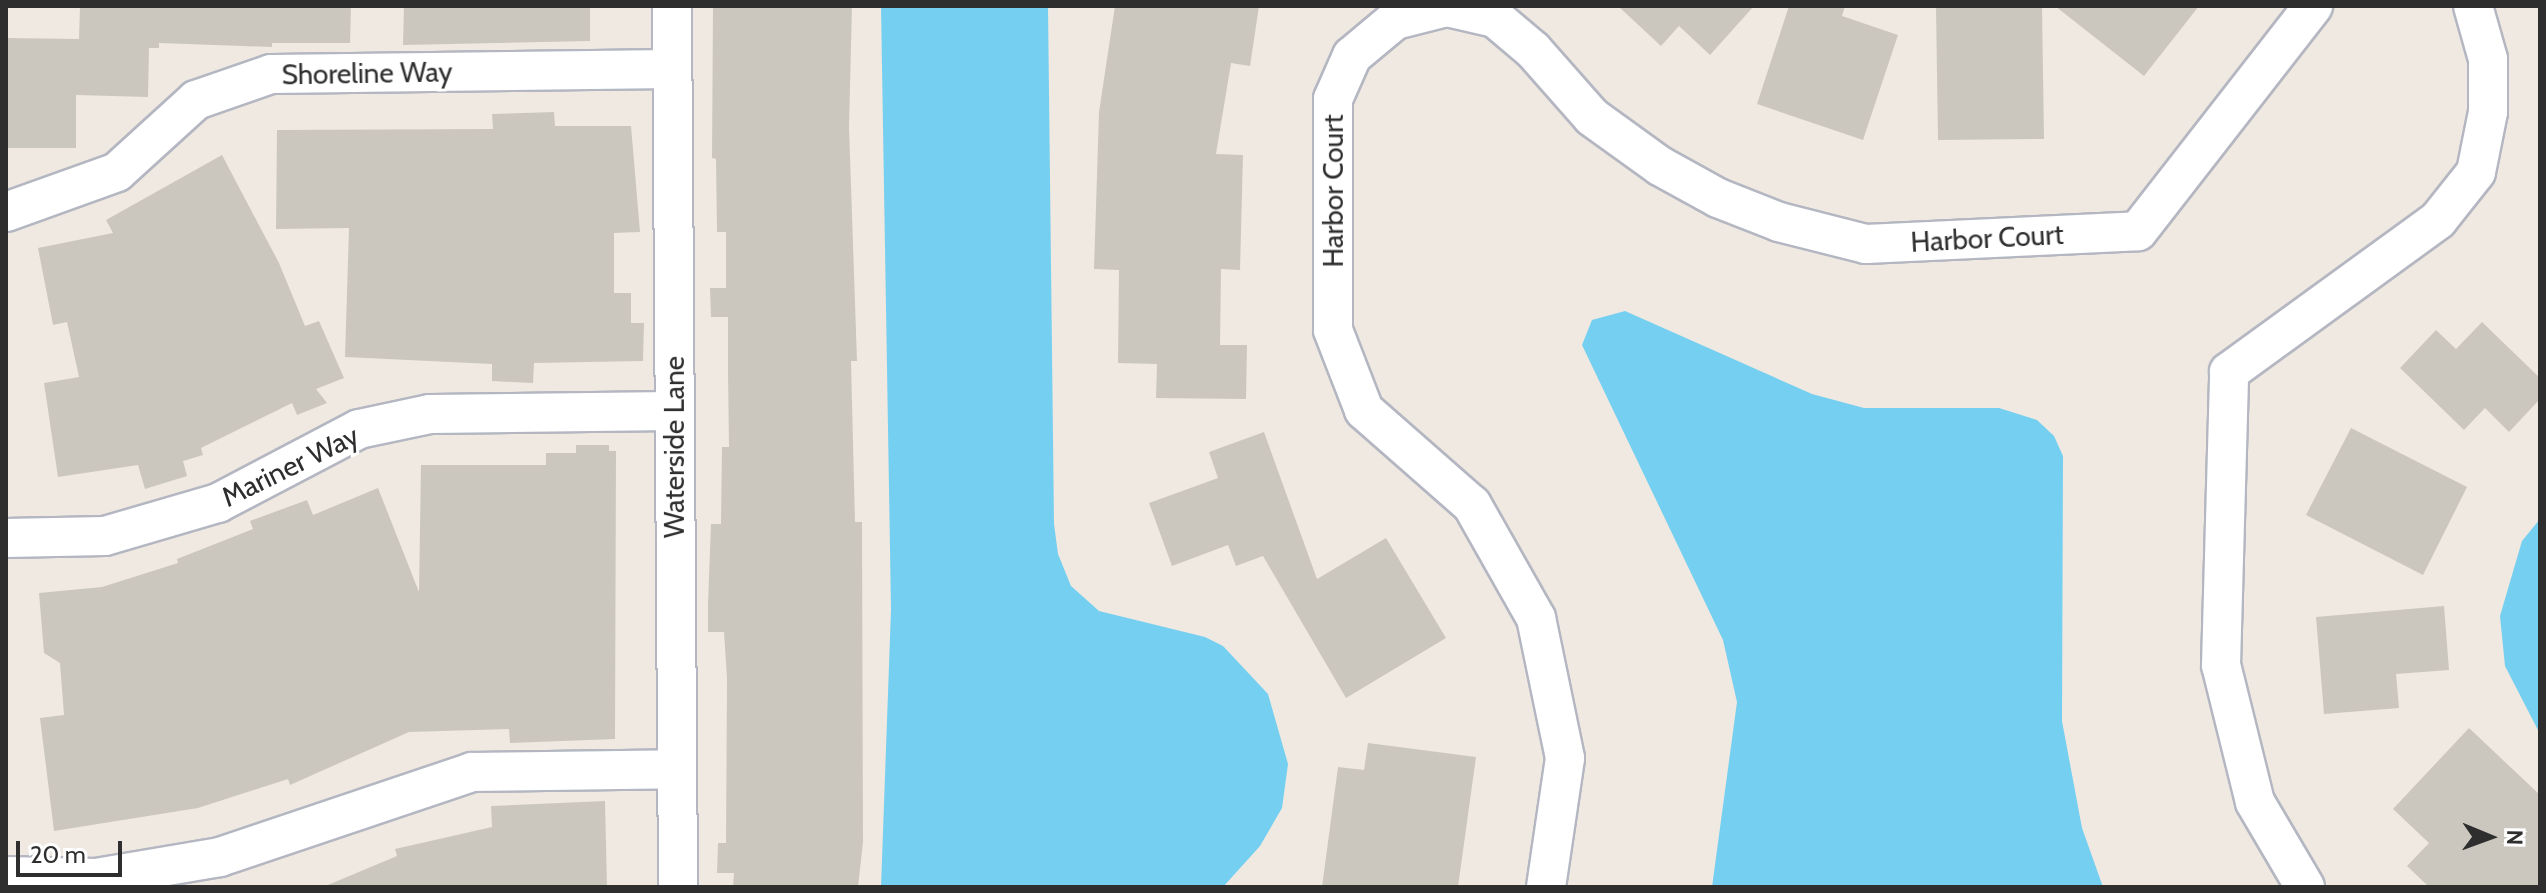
<!DOCTYPE html>
<style>
body{margin:0}
#map{position:relative;width:2546px;height:893px;overflow:hidden;background:#efe9e1;font-family:Cabin,sans-serif}
div>[style]{position:absolute}
.water>*{inset:0;background:#75cff0}
.building>*{inset:0;background:#cbc7bf}
.roads{filter:drop-shadow(2px 0 #b4b7c1) drop-shadow(-2px 0 #b4b7c1) drop-shadow(0 2px #b4b7c1) drop-shadow(0 -2px #b4b7c1)}
.minor>*{height:38px;margin:-19px;padding:0 19px;transform-origin:19px;border-radius:19px;background:#fff}
span{translate:-50% -50%;white-space:nowrap;text-align:center;line-height:1.15;-webkit-text-stroke:6px #fff;paint-order:stroke}
.street-label{font-size:28px;color:#2e2e2e}
.frame{position:absolute;inset:0;border:8px solid #2e2e2e;pointer-events:none}
.north{position:absolute;left:2450px;top:797px;width:80px;height:80px;-webkit-text-stroke:6px #fff;paint-order:stroke;rotate:91deg;font-size:22px;font-weight:700;line-height:32px;text-align:center;color:#2e2e2e}
.north::after{content:'';display:block;margin:auto;width:28px;height:36px;background:#2e2e2e;clip-path:polygon(50% 0,100% 100%,50% 72%,0 100%)}
.scale{position:absolute;left:16px;top:841px;width:106px;height:36px;box-sizing:border-box;border:4px solid #2e2e2e;border-top:0;padding-left:10px;font-size:24px;line-height:28px;white-space:nowrap;color:#2e2e2e;-webkit-text-stroke:6px #fff;paint-order:stroke}
</style>
<div id="map">
<div class="water">
<div style="clip-path:polygon(881px 6px,1048px 6px,1054px 524px,1058px 554px,1071px 586px,1099px 611px,1205px 637px,1223px 646px,1268px 694px,1288px 764px,1282px 808px,1260px 846px,1223px 887px,881px 887px,891px 610px)"></div>
<div style="clip-path:polygon(1625px 311px,1812px 394px,1864px 408px,1999px 408px,2037px 420px,2054px 436px,2063px 456px,2062px 721px,2082px 828px,2103px 887px,1712px 887px,1737px 702px,1723px 640px,1582px 345px,1592px 320px)"></div>
<div style="clip-path:polygon(2540px 519px,2540px 734px,2505px 666px,2500px 616px,2522px 541px)"></div>
</div>
<div class="building">
<div style="clip-path:polygon(80px 6px,351px 6px,350px 43px,272px 43px,272px 47px,159px 43px,159px 48px,149px 48px,148px 97px,76px 95px,76px 148px,6px 148px,6px 38px,79px 39px)"></div>
<div style="clip-path:polygon(404px 6px,590px 6px,590px 41px,403px 45px)"></div>
<div style="clip-path:polygon(713px 6px,852px 6px,849px 127px,857px 361px,851px 361px,855px 522px,862px 522px,863px 842px,858px 887px,733px 887px,734px 873px,717px 873px,718px 843px,726px 843px,727px 679px,724px 632px,708px 632px,708px 604px,711px 524px,721px 524px,722px 447px,729px 447px,728px 373px,728px 317px,711px 317px,710px 288px,726px 288px,726px 232px,717px 232px,716px 159px,712px 158px)"></div>
<div style="clip-path:polygon(1115px 6px,1259px 6px,1250px 66px,1231px 63px,1216px 154px,1243px 155px,1240px 270px,1221px 269px,1220px 345px,1247px 345px,1246px 399px,1156px 398px,1157px 364px,1118px 363px,1119px 270px,1094px 269px,1099px 112px)"></div>
<div style="clip-path:polygon(1618px 6px,1754px 6px,1710px 55px,1679px 26px,1661px 46px)"></div>
<div style="clip-path:polygon(1789px 6px,1845px 6px,1842px 16px,1898px 35px,1863px 140px,1757px 104px)"></div>
<div style="clip-path:polygon(2042px 6px,2044px 139px,1938px 140px,1936px 7px)"></div>
<div style="clip-path:polygon(2055px 6px,2199px 6px,2144px 76px)"></div>
<div style="clip-path:polygon(554px 112px,555px 126px,631px 126px,640px 232px,614px 233px,614px 293px,631px 293px,631px 323px,644px 323px,643px 361px,534px 363px,533px 383px,492px 381px,492px 364px,345px 357px,349px 228px,276px 229px,277px 130px,493px 129px,492px 114px)"></div>
<div style="clip-path:polygon(222px 155px,279px 263px,305px 326px,319px 321px,344px 378px,316px 389px,327px 403px,297px 415px,292px 403px,201px 448px,203px 455px,183px 461px,187px 476px,145px 489px,138px 465px,58px 477px,44px 383px,79px 377px,67px 322px,53px 325px,38px 248px,113px 233px,106px 220px)"></div>
<div style="clip-path:polygon(2482px 322px,2540px 378px,2540px 399px,2509px 432px,2485px 408px,2464px 430px,2400px 368px,2436px 330px,2456px 349px)"></div>
<div style="clip-path:polygon(2351px 428px,2467px 487px,2423px 575px,2306px 515px)"></div>
<div style="clip-path:polygon(1264px 432px,1317px 579px,1386px 538px,1446px 638px,1346px 698px,1263px 556px,1236px 566px,1228px 545px,1172px 566px,1149px 503px,1218px 478px,1209px 452px)"></div>
<div style="clip-path:polygon(576px 445px,609px 445px,609px 451px,616px 451px,615px 739px,510px 743px,509px 729px,409px 732px,290px 785px,288px 779px,198px 808px,54px 831px,40px 718px,64px 715px,60px 663px,44px 653px,39px 593px,102px 587px,178px 563px,177px 559px,253px 529px,250px 521px,307px 500px,313px 515px,378px 488px,419px 592px,421px 465px,546px 465px,546px 453px,576px 453px)"></div>
<div style="clip-path:polygon(2444px 606px,2449px 670px,2396px 674px,2399px 708px,2324px 714px,2316px 617px)"></div>
<div style="clip-path:polygon(2469px 728px,2540px 795px,2540px 887px,2429px 887px,2407px 866px,2429px 843px,2393px 809px)"></div>
<div style="clip-path:polygon(1368px 743px,1476px 757px,1458px 887px,1322px 887px,1338px 767px,1364px 770px)"></div>
<div style="clip-path:polygon(605px 801px,607px 887px,323px 887px,397px 856px,395px 849px,492px 827px,491px 806px)"></div>
</div>
<div class="roads">
<div class="minor">
<div style="left:672px;top:6px;width:881px;rotate:89.61deg"></div>
<div style="left:6px;top:212px;width:118px;rotate:-19.8deg"></div>
<div style="left:117px;top:172px;width:107px;rotate:-42.3deg"></div>
<div style="left:196px;top:100px;width:79px;rotate:-19.1deg"></div>
<div style="left:271px;top:74px;width:401px;rotate:-0.7deg"></div>
<div style="left:6px;top:538px;width:99px;rotate:-1.2deg"></div>
<div style="left:105px;top:536px;width:118px;rotate:-16.3deg"></div>
<div style="left:218px;top:503px;width:159px;rotate:-27.7deg"></div>
<div style="left:359px;top:429px;width:73px;rotate:-11.9deg"></div>
<div style="left:430px;top:414px;width:243px;rotate:-0.7deg"></div>
<div style="left:6px;top:876px;width:90px;rotate:1.3deg"></div>
<div style="left:96px;top:878px;width:126px;rotate:-9.6deg"></div>
<div style="left:220px;top:857px;width:266px;rotate:-18.6deg"></div>
<div style="left:472px;top:772px;width:204px;rotate:-0.8deg"></div>
<div style="left:1546px;top:887px;width:130px;rotate:-81.6deg"></div>
<div style="left:1565px;top:758px;width:143px;rotate:-101.7deg"></div>
<div style="left:1536px;top:618px;width:130px;rotate:-119.5deg"></div>
<div style="left:1472px;top:505px;width:144px;rotate:-138.7deg"></div>
<div style="left:1364px;top:410px;width:86px;rotate:-111.2deg"></div>
<div style="left:1333px;top:330px;width:231px;rotate:-90deg"></div>
<div style="left:1333px;top:99px;width:47px;rotate:-66.2deg"></div>
<div style="left:1352px;top:56px;width:56px;rotate:-39.9deg"></div>
<div style="left:1395px;top:20px;width:54px;rotate:-14deg"></div>
<div style="left:1447px;top:7px;width:49px;rotate:12.9deg"></div>
<div style="left:1495px;top:18px;width:50px;rotate:40.1deg"></div>
<div style="left:1533px;top:50px;width:89px;rotate:48.6deg"></div>
<div style="left:1592px;top:117px;width:84px;rotate:35.8deg"></div>
<div style="left:1660px;top:166px;width:66px;rotate:28.9deg"></div>
<div style="left:1718px;top:198px;width:66px;rotate:21.5deg"></div>
<div style="left:1779px;top:222px;width:90px;rotate:14.2deg"></div>
<div style="left:1866px;top:244px;width:272px;rotate:-2.7deg"></div>
<div style="left:2138px;top:231px;width:285px;rotate:-52.1deg"></div>
<div style="left:2305px;top:887px;width:99px;rotate:-120.5deg"></div>
<div style="left:2255px;top:802px;width:141px;rotate:-103.9deg"></div>
<div style="left:2221px;top:665px;width:293px;rotate:-88.4deg"></div>
<div style="left:2229px;top:372px;width:258px;rotate:-36deg"></div>
<div style="left:2438px;top:220px;width:61px;rotate:-51.6deg"></div>
<div style="left:2476px;top:172px;width:61px;rotate:-78.7deg"></div>
<div style="left:2488px;top:112px;width:53px;rotate:-90deg"></div>
<div style="left:2488px;top:59px;width:55px;rotate:-105.8deg"></div>
</div>
</div>
<div class="street-label">
<span style="left:367px;top:73px;rotate:-1deg">Shoreline Way</span>
<span style="left:1333px;top:191px;rotate:-90deg">Harbor Court</span>
<span style="left:1987px;top:238px;rotate:-3deg">Harbor Court</span>
<span style="left:674px;top:447px;rotate:-90deg">Waterside Lane</span>
<span style="left:290px;top:466px;rotate:-26deg">Mariner Way</span>
</div>
<div class="frame"></div>
<div class="north">N</div>
<div class="scale">20 m</div>
</div>
